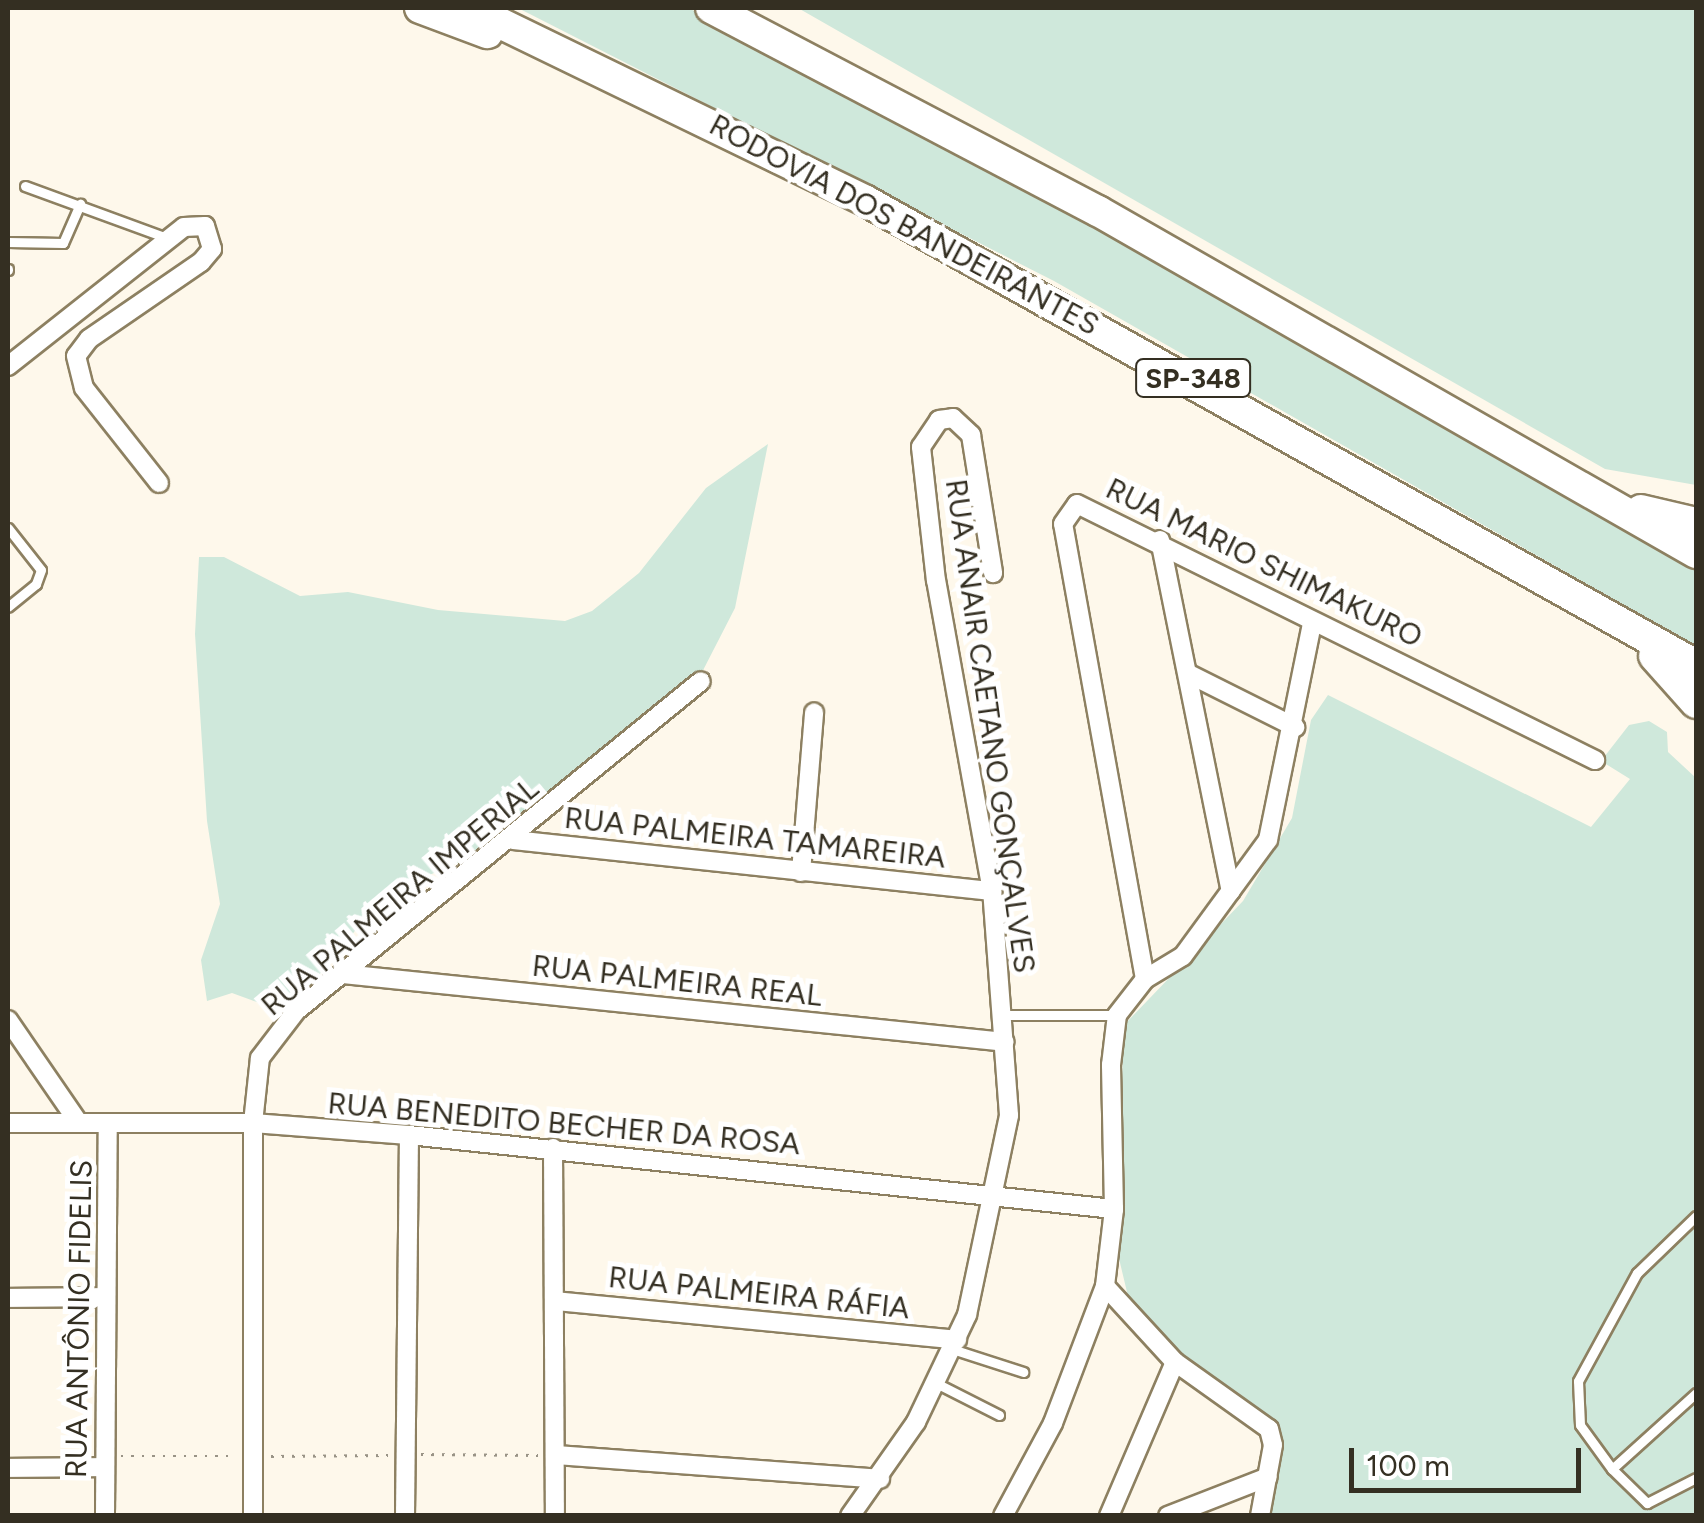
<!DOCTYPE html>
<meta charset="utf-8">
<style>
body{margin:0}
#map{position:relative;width:1704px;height:1523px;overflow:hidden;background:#fef8eb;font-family:Figtree,sans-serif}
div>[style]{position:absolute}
.green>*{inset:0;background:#cfe8db}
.path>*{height:2.5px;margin-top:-1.25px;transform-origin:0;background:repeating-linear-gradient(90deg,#999386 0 2.5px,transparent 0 10.5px)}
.roads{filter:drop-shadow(2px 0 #8d8061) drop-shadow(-2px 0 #8d8061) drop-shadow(0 2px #8d8061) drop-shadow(0 -2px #8d8061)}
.service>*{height:9px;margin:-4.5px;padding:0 4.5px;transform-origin:4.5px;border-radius:4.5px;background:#fff}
.minor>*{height:18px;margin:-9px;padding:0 9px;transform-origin:9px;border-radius:9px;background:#fff}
.motorway>*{height:30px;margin:-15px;padding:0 15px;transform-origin:15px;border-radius:15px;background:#fff}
span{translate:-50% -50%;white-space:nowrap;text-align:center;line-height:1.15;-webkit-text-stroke:10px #fff;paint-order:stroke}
.shield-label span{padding:2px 8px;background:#fff;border:2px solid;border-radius:8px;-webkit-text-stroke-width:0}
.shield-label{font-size:28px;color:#342f22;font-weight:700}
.street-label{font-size:30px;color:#342f22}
.frame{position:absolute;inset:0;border:10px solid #342f22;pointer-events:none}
.scale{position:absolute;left:1349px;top:1448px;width:232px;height:45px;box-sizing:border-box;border:5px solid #342f22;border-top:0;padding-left:12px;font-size:30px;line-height:35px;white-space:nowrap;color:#342f22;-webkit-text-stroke:8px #fff;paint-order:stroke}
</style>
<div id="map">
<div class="green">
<div style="clip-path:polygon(518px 8px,688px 8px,790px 56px,1696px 564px,1696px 646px,1054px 281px)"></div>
<div style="clip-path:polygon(798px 8px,1696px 8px,1696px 485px,1605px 469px)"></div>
<div style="clip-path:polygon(768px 444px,735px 608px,697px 682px,656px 725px,584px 764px,469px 858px,385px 894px,297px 1002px,273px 1008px,232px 993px,207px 1001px,201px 960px,220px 904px,207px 821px,195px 634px,199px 557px,224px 557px,300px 596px,348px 592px,438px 610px,565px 621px,592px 611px,639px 573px,706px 488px)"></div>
<div style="clip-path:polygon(1328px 695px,1591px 827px,1630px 779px,1601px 761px,1629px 725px,1649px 721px,1667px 732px,1668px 752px,1696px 778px,1696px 1515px,1266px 1515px,1253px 1503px,1263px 1442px,1255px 1421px,1179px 1375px,1137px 1334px,1116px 1246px,1124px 1025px,1243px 901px,1292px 818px,1311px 720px)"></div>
</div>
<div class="path">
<div style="left:421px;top:1454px;width:117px;rotate:0.5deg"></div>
<div style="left:121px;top:1456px;width:112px"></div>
<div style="left:271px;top:1456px;width:117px;rotate:-0.5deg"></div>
</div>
<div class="roads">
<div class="service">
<div style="left:25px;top:186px;width:151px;rotate:20.1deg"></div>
<div style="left:8px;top:242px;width:55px;rotate:1deg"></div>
<div style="left:63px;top:243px;width:43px;rotate:-66.4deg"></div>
<div style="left:8px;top:269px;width:1px;rotate:90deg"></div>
<div style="left:8px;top:528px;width:53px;rotate:51.8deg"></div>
<div style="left:41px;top:570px;width:15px;rotate:110deg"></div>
<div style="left:36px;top:584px;width:36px;rotate:141deg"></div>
<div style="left:1003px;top:1015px;width:114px"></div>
<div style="left:952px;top:1349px;width:75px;rotate:17.9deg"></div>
<div style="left:934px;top:1382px;width:73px;rotate:26.9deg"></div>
<div style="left:1696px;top:1393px;width:113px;rotate:137.9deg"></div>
<div style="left:1612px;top:1469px;width:49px;rotate:44.2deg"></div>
<div style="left:1647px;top:1503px;width:55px;rotate:-27deg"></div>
<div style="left:1612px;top:1469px;width:54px;rotate:-126deg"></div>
<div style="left:1580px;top:1425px;width:44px;rotate:-92.6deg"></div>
<div style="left:1578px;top:1381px;width:123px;rotate:-61.4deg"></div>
<div style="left:1637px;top:1273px;width:82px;rotate:-44deg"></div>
</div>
<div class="minor">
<div style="left:8px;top:366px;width:224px;rotate:-38.3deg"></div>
<div style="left:184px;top:227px;width:21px;rotate:-3deg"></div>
<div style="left:205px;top:226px;width:24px;rotate:73deg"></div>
<div style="left:212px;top:249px;width:17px;rotate:130deg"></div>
<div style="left:201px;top:262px;width:136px;rotate:145.5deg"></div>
<div style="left:89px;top:339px;width:21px;rotate:127deg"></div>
<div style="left:76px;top:356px;width:33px;rotate:76deg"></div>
<div style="left:84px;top:388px;width:121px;rotate:51.7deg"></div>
<div style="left:1160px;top:540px;width:358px;rotate:78.6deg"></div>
<div style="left:1189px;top:674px;width:119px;rotate:26.6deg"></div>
<div style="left:513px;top:840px;width:482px;rotate:6.1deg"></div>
<div style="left:801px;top:872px;width:160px;rotate:-85.3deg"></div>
<div style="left:343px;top:974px;width:665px;rotate:5.86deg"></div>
<div style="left:1145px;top:979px;width:462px;rotate:-100.2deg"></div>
<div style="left:1063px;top:524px;width:24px;rotate:-55deg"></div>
<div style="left:1077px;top:504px;width:578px;rotate:26.3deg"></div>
<div style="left:8px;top:1020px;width:124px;rotate:55.5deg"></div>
<div style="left:8px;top:1123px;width:245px"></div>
<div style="left:253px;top:1123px;width:156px;rotate:4.4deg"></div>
<div style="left:409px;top:1135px;width:709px;rotate:5.99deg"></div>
<div style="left:553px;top:1148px;width:368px;rotate:89.7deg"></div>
<div style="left:1105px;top:1286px;width:103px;rotate:47.4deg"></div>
<div style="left:1175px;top:1362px;width:168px;rotate:113.2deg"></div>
<div style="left:8px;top:1298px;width:97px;rotate:-0.6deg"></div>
<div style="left:555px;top:1301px;width:404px;rotate:5.5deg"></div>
<div style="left:1175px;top:1362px;width:115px;rotate:35.5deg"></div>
<div style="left:1269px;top:1429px;width:16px;rotate:76deg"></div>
<div style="left:1273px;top:1445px;width:72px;rotate:100.4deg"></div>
<div style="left:555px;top:1455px;width:326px;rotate:4.2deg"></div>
<div style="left:8px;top:1468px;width:97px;rotate:-0.6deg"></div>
<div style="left:105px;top:1516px;width:392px;rotate:-89.6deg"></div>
<div style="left:253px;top:1516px;width:393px;rotate:-90deg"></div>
<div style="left:253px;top:1123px;width:65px;rotate:-83.9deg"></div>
<div style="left:260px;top:1058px;width:59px;rotate:-52.5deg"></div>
<div style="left:296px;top:1011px;width:522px;rotate:-39.17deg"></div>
<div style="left:405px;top:1516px;width:381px;rotate:-89.4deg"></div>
<div style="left:850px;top:1516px;width:115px;rotate:-54.9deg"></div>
<div style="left:916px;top:1422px;width:119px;rotate:-64.5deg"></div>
<div style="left:967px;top:1315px;width:204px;rotate:-78.1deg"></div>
<div style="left:1009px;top:1115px;width:225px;rotate:-94.3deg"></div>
<div style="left:992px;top:891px;width:315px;rotate:-100.2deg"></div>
<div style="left:936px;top:581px;width:135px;rotate:-96.4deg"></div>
<div style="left:921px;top:447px;width:32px;rotate:-56deg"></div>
<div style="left:939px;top:420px;width:14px;rotate:-8deg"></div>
<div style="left:953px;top:418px;width:25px;rotate:43deg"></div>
<div style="left:971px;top:435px;width:140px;rotate:80.9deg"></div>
<div style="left:1003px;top:1516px;width:106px;rotate:-61.7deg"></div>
<div style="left:1053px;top:1423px;width:147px;rotate:-69.2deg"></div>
<div style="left:1105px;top:1286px;width:78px;rotate:-83.3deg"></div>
<div style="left:1114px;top:1209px;width:144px;rotate:-91.2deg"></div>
<div style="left:1111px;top:1065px;width:50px;rotate:-83.2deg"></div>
<div style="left:1117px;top:1015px;width:46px;rotate:-52.1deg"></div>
<div style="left:1145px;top:979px;width:44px;rotate:-31.2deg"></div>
<div style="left:1183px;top:956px;width:144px;rotate:-53.8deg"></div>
<div style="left:1268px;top:840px;width:221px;rotate:-78.5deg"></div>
<div style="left:1168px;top:1516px;width:107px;rotate:-21.3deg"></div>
</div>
<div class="motorway">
<div style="left:420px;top:8px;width:72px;rotate:20.5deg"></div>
<div style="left:469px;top:8px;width:441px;rotate:25.9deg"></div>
<div style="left:866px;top:201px;width:951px;rotate:29.21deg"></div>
<div style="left:711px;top:8px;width:437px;rotate:27.7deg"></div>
<div style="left:1098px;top:211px;width:689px;rotate:29.77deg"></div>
<div style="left:1641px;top:510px;width:57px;rotate:13.3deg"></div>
<div style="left:1654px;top:656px;width:63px;rotate:48.2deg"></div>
</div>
</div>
<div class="shield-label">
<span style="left:1193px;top:378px">SP-348</span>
</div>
<div class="street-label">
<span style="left:904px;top:225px;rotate:28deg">RODOVIA DOS BANDEIRANTES</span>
<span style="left:1264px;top:563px;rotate:26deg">RUA MARIO SHIMAKURO</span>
<span style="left:990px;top:726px;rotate:82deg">RUA ANAIR CAETANO GONÇALVES</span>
<span style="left:755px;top:838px;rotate:6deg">RUA PALMEIRA TAMAREIRA</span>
<span style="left:400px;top:897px;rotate:-40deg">RUA PALMEIRA IMPERIAL</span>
<span style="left:677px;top:981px;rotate:6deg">RUA PALMEIRA REAL</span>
<span style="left:564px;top:1124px;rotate:5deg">RUA BENEDITO BECHER DA ROSA</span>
<span style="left:759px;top:1293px;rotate:6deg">RUA PALMEIRA RÁFIA</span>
<span style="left:79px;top:1319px;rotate:-89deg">RUA ANTÔNIO FIDELIS</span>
</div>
<div class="frame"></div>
<div class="scale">100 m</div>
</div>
